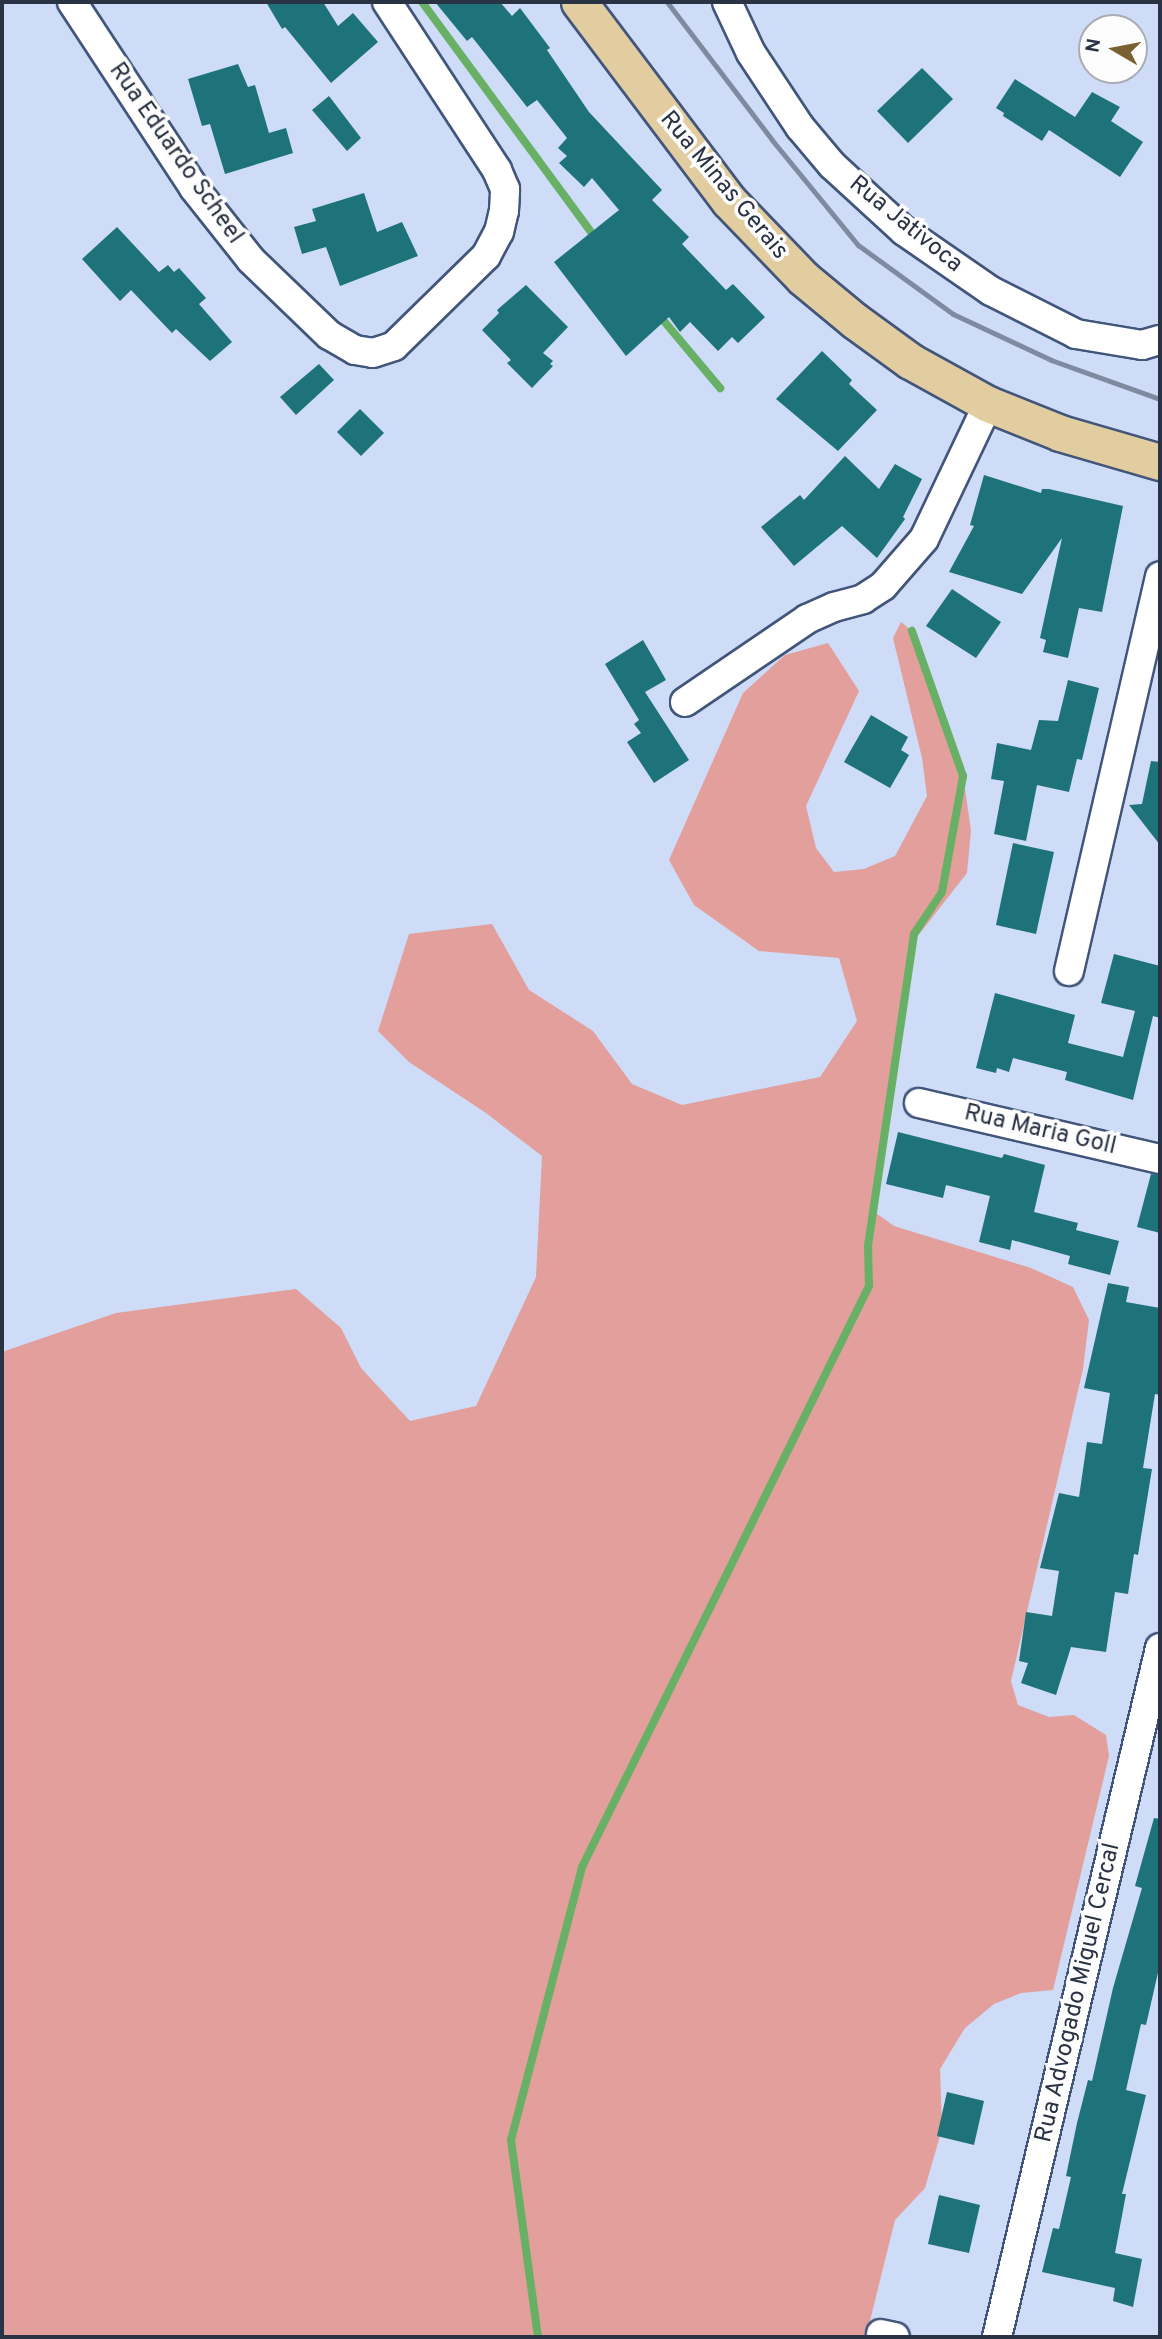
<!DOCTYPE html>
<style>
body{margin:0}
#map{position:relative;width:1162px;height:2339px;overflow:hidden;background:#cedcf7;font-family:Overpass,sans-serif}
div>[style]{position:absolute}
.green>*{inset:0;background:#e29f9b}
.stream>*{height:8px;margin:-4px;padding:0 4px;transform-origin:4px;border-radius:4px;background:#68b066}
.building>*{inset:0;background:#1e727a}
.roads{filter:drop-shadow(2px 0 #42557b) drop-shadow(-2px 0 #42557b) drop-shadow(0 2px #42557b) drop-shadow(0 -2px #42557b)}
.minor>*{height:28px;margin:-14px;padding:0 14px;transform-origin:14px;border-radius:14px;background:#fff}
.major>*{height:35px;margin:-17.5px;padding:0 17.5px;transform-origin:17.5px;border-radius:17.5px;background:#e2cda1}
.rail>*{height:5px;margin:-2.5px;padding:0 2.5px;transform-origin:2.5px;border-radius:2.5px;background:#7e8aa0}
span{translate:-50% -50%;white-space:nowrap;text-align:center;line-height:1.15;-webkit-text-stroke:7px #fdfdfd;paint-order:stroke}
.street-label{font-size:24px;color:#2a3344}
.frame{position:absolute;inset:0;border:4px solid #2a3344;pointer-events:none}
.north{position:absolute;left:1078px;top:14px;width:70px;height:70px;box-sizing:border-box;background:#fdfdfd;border:2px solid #a9acb3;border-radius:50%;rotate:280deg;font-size:19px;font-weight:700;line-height:28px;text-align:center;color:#2a3344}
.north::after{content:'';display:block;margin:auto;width:24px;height:32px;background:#796132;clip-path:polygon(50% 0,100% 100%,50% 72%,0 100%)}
</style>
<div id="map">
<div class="green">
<div style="clip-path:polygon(901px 622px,912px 631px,963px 776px,971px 830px,967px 873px,913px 942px,873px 1211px,894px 1226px,1031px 1268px,1073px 1287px,1089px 1320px,1083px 1369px,1011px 1681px,1018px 1705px,1049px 1717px,1074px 1715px,1106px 1735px,1109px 1756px,1053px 1990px,1021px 1993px,994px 2004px,965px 2028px,940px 2069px,942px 2129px,925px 2188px,895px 2220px,866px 2337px,2px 2337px,2px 1352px,116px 1313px,296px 1289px,341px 1328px,361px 1368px,410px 1421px,476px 1406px,536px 1277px,542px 1156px,486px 1113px,409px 1062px,378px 1031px,409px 934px,492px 924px,529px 990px,593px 1031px,632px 1084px,682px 1105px,820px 1077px,857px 1021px,839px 958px,759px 951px,694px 905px,669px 860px,743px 693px,785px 655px,828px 643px,859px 691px,806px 806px,816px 848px,834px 872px,864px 869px,895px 856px,927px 796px,922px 758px,893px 638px)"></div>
</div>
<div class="stream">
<div style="left:422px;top:2px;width:294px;rotate:53.7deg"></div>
<div style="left:658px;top:314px;width:97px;rotate:50deg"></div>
<div style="left:538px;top:2337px;width:199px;rotate:-97.8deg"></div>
<div style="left:511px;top:2140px;width:282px;rotate:-75.4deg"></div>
<div style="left:582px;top:1867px;width:648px;rotate:-63.71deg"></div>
<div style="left:869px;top:1286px;width:40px;rotate:-91.4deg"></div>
<div style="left:868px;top:1246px;width:315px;rotate:-81.6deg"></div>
<div style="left:914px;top:934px;width:50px;rotate:-56.3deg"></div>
<div style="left:942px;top:892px;width:118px;rotate:-79.7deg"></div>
<div style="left:963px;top:776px;width:154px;rotate:-109.4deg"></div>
</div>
<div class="building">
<div style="clip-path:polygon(266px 2px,323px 2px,338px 26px,353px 13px,378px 42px,331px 83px,285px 27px,282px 29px)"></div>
<div style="clip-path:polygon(435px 2px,500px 2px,512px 16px,520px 8px,550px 48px,547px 50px,589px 112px,662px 190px,652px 200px,689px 237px,682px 244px,726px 290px,733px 284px,765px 317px,738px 343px,732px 337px,718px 351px,690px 322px,680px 332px,669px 317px,626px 356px,554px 262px,619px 210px,592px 178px,584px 187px,559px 163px,567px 156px,558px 148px,567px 138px,537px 100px,527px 107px,472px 37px,467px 41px)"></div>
<div style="clip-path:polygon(238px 64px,248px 87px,255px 85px,269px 133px,286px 128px,293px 153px,225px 174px,210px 124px,202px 126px,188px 79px)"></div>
<div style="clip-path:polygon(922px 68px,953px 99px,908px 143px,877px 111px)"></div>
<div style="clip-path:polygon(1015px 79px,1075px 117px,1092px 92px,1120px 107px,1111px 121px,1143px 142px,1120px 177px,1049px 130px,1042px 141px,1003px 116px,1004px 113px,996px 108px)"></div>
<div style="clip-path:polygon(329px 96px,361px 138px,347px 151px,312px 110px)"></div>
<div style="clip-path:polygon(364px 193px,377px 232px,402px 222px,418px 256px,340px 286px,326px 247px,302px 254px,294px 227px,316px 221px,312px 209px)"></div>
<div style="clip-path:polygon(117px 227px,159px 272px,168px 265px,174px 272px,179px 268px,206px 298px,199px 304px,232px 342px,210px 361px,176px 329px,172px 333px,131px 290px,120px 301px,82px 259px)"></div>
<div style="clip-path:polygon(526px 285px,568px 327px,543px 353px,553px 361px,550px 364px,553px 366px,532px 388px,507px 363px,511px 360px,482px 330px,499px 313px,497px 310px)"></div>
<div style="clip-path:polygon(822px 351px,852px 380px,849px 384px,877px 410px,838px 451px,776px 399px)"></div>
<div style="clip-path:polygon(319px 364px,334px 380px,296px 415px,280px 397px)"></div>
<div style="clip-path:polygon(360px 409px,384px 433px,361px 456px,337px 432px)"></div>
<div style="clip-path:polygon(845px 456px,879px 489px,895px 464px,922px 479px,903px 517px,905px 519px,877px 558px,842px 526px,794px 566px,761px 527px,800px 495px,804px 500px)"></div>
<div style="clip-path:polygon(984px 475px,1041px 493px,1042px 489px,1049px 489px,1123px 506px,1102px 612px,1079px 608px,1068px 658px,1043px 652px,1046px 640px,1040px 638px,1062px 538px,1022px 594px,949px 572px,974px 526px,970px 525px)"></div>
<div style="clip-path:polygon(952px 589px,1001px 622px,976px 658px,926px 626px)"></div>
<div style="clip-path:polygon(643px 640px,666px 680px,645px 692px,689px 760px,654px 783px,627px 742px,641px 733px,634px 724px,639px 720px,605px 664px)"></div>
<div style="clip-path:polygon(1068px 680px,1099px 688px,1082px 760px,1077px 759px,1069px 792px,1037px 785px,1026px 841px,994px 834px,1004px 781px,991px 779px,997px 743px,1031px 750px,1039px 720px,1058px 721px)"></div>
<div style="clip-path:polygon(871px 715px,908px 737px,901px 750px,909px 755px,890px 788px,844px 762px)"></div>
<div style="clip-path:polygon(1151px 761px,1160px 762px,1160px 845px,1129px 805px,1142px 804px)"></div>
<div style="clip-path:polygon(1013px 843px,1054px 852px,1036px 934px,996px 925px)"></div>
<div style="clip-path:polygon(1114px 954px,1160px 966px,1160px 1018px,1153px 1016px,1133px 1100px,1065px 1080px,1067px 1072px,1013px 1058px,1009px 1072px,997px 1068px,996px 1073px,976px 1068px,995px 993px,1075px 1015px,1068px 1043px,1123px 1057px,1135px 1011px,1101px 1003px)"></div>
<div style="clip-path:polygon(898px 1132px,1002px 1158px,1004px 1154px,1045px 1165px,1034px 1212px,1078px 1223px,1076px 1230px,1119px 1241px,1110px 1275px,1068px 1264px,1070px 1256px,1012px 1240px,1010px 1250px,979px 1242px,990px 1196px,946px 1185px,943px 1198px,886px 1184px)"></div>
<div style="clip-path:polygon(1151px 1174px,1160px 1175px,1160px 1233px,1137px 1227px)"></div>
<div style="clip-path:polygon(1108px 1283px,1129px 1287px,1126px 1302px,1160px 1308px,1160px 1395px,1155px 1394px,1143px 1468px,1152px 1469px,1138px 1555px,1134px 1554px,1128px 1594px,1115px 1592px,1106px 1652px,1071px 1647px,1056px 1695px,1021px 1683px,1028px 1663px,1019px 1661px,1026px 1612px,1052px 1616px,1059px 1571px,1040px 1568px,1059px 1493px,1079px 1497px,1087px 1442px,1102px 1444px,1110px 1393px,1084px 1388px)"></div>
<div style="clip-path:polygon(1154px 1818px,1160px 1819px,1160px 1964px,1146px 2025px,1141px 2024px,1126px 2090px,1146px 2095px,1122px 2194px,1126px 2194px,1115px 2253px,1142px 2259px,1133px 2307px,1113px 2301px,1115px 2288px,1042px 2272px,1053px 2228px,1059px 2229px,1071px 2177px,1066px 2176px,1077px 2123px,1088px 2080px,1092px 2081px,1113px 1988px,1142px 1888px,1135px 1886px)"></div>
<div style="clip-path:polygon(947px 2092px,984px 2101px,974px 2145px,937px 2136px)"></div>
<div style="clip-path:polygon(939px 2195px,980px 2205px,969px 2253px,928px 2244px)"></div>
</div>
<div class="roads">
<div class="minor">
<div style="left:72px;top:2px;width:222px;rotate:56.7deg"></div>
<div style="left:194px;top:188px;width:92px;rotate:51.6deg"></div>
<div style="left:251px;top:260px;width:108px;rotate:43.9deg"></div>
<div style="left:329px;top:335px;width:30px;rotate:30deg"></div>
<div style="left:355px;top:350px;width:18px;rotate:9deg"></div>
<div style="left:373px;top:353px;width:22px;rotate:-18deg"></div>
<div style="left:394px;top:346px;width:129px;rotate:-44.4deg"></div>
<div style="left:486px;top:256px;width:27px;rotate:-62deg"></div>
<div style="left:499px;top:232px;width:22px;rotate:-77deg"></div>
<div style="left:504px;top:211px;width:22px;rotate:-87deg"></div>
<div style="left:505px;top:189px;width:21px;rotate:-113deg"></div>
<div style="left:497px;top:170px;width:201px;rotate:-123.2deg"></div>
<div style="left:727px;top:2px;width:56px;rotate:64.8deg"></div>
<div style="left:751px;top:53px;width:89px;rotate:56.5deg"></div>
<div style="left:800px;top:127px;width:50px;rotate:49.9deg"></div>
<div style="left:832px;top:165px;width:98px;rotate:42.5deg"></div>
<div style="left:904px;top:231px;width:106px;rotate:34.6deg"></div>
<div style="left:991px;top:291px;width:95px;rotate:26.8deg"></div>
<div style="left:1076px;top:334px;width:67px;rotate:9.5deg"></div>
<div style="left:1142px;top:345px;width:19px;rotate:-16deg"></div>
<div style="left:685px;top:702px;width:148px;rotate:-34.2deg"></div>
<div style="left:807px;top:619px;width:30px;rotate:-24deg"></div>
<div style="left:834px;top:607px;width:30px;rotate:-15deg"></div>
<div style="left:863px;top:599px;width:24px;rotate:-33deg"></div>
<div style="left:883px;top:586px;width:62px;rotate:-48.9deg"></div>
<div style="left:924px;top:539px;width:149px;rotate:-64.6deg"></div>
<div style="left:1069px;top:971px;width:405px;rotate:-77deg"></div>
<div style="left:919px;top:1103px;width:247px;rotate:13.1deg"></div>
<div style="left:881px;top:2334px;width:14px;rotate:12deg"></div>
<div style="left:997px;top:2337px;width:708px;rotate:-76.69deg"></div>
</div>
<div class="major">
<div style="left:579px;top:2px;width:249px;rotate:53deg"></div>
<div style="left:729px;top:201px;width:107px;rotate:46.1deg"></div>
<div style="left:803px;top:278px;width:67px;rotate:39.6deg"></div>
<div style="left:855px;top:321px;width:68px;rotate:36deg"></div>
<div style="left:910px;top:361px;width:89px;rotate:28.9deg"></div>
<div style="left:988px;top:404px;width:78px;rotate:21.9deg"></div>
<div style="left:1060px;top:433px;width:104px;rotate:16.2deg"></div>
</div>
</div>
<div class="rail">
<div style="left:667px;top:2px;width:173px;rotate:52.7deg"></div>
<div style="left:772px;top:140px;width:136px;rotate:50.7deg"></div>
<div style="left:858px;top:245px;width:117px;rotate:36deg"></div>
<div style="left:953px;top:314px;width:108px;rotate:25.1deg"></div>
<div style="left:1051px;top:360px;width:116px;rotate:19.7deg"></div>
</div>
<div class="street-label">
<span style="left:175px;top:154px;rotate:55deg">Rua Eduardo Scheel</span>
<span style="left:723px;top:186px;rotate:50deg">Rua Minas Gerais</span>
<span style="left:905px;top:225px;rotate:39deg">Rua Jativoca</span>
<span style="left:1040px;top:1131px;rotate:13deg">Rua Maria Goll</span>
<span style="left:1079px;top:1993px;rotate:-77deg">Rua Advogado Miguel Cercal</span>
</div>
<div class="frame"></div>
<div class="north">N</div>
</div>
